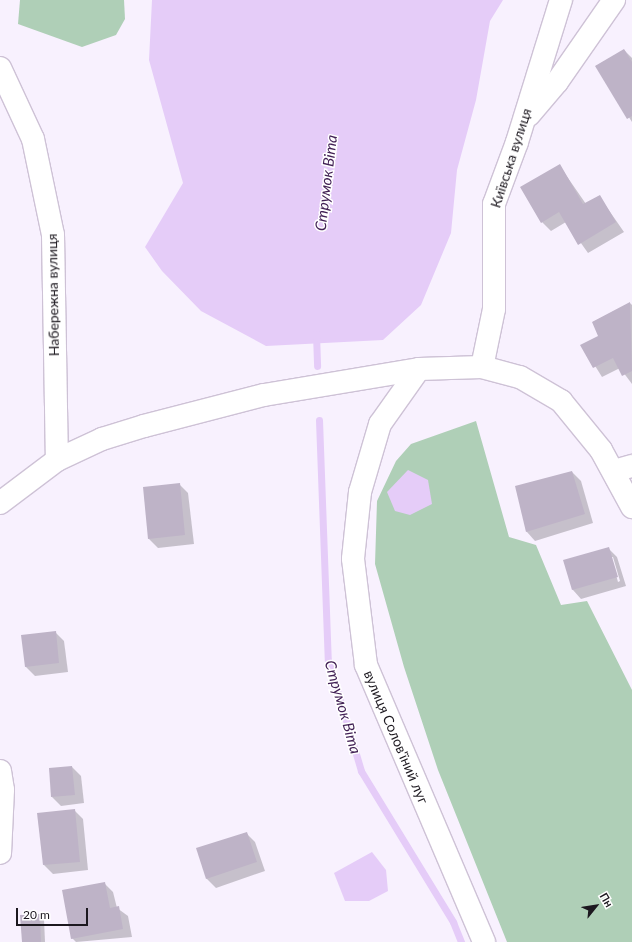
<!DOCTYPE html>
<meta charset="utf-8">
<style>
body{margin:0}
#map{position:relative;width:632px;height:942px;overflow:hidden;background:#f8f1fe;font-family:Lato,sans-serif}
div>[style]{position:absolute}
.green>*{inset:0;background:#afcfb7}
.water>*{inset:0;background:#e5ccf8}
.shadow>*{inset:0;background:#0003}
.stream>*{height:7px;margin:-3.5px;padding:0 3.5px;transform-origin:3.5px;border-radius:3.5px;background:#e5ccf8}
.building>*{inset:0;background:#beb3c7}
.roads{filter:drop-shadow(1px 0 #cec2d6) drop-shadow(-1px 0 #cec2d6) drop-shadow(0 1px #cec2d6) drop-shadow(0 -1px #cec2d6)}
.minor>*{height:22px;margin:-11px;padding:0 11px;transform-origin:11px;border-radius:11px;background:#fff}
span{translate:-50% -50%;white-space:nowrap;text-align:center;line-height:1.15;-webkit-text-stroke:3px #fff;paint-order:stroke}
.street-label{font-size:14px;color:#1c181f}
.water-label{font-size:15px;color:#422155;font-style:italic}
.north{position:absolute;left:576px;top:886px;width:40px;height:40px;-webkit-text-stroke:3px #fff;paint-order:stroke;rotate:60deg;font-size:11px;font-weight:700;line-height:16px;text-align:center;color:#1c181f}
.north::after{content:'';display:block;margin:auto;width:14px;height:18px;background:#1c181f;clip-path:polygon(50% 0,100% 100%,50% 72%,0 100%)}
.scale{position:absolute;left:16px;top:908px;width:72px;height:18px;box-sizing:border-box;border:2px solid #1c181f;border-top:0;padding-left:5px;font-size:12px;line-height:14px;white-space:nowrap;color:#1c181f;-webkit-text-stroke:3px #fff;paint-order:stroke}
</style>
<div id="map">
<div class="green">
<div style="clip-path:polygon(20px 0,124px 0,125px 19px,116px 35px,82px 47px,18px 24px)"></div>
<div style="clip-path:polygon(476px 421px,509px 537px,536px 545px,561px 605px,587px 601px,632px 690px,632px 942px,507px 942px,438px 770px,404px 667px,375px 564px,377px 501px,396px 461px,411px 444px)"></div>
</div>
<div class="water">
<div style="clip-path:polygon(152px 0,503px 0,490px 21px,476px 100px,457px 170px,451px 233px,421px 305px,383px 340px,266px 346px,201px 311px,162px 271px,145px 247px,183px 183px,149px 60px)"></div>
<div style="clip-path:polygon(408px 470px,428px 480px,432px 504px,410px 515px,395px 511px,387px 492px)"></div>
<div style="clip-path:polygon(372px 852px,386px 870px,388px 891px,369px 901px,345px 901px,334px 873px)"></div>
</div>
<div class="shadow">
<div style="clip-path:polygon(624px 50px,632px 58px,632px 122px,596px 66px)"></div>
<div style="clip-path:polygon(559px 165px,586px 204px,599px 196px,624px 232px,588px 253px,566px 222px,551px 231px,542px 222px)"></div>
<div style="clip-path:polygon(630px 303px,632px 305px,632px 384px,620px 368px,602px 377px,582px 345px,600px 336px,593px 322px)"></div>
<div style="clip-path:polygon(572px 472px,581px 481px,593px 523px,535px 541px,527px 532px,516px 487px)"></div>
<div style="clip-path:polygon(179px 484px,188px 493px,194px 544px,158px 548px,149px 539px)"></div>
<div style="clip-path:polygon(evenodd,608px 548px,617px 557px,626px 586px,581px 599px,573px 590px,564px 561px,608px 548px,611px 557px,613px 557px,620px 581px,618px 582px,611px 557px)"></div>
<div style="clip-path:polygon(55px 632px,64px 641px,68px 672px,35px 676px,26px 667px,22px 636px)"></div>
<div style="clip-path:polygon(72px 767px,81px 776px,84px 803px,61px 806px,52px 797px)"></div>
<div style="clip-path:polygon(74px 810px,83px 819px,88px 870px,53px 874px,44px 865px)"></div>
<div style="clip-path:polygon(246px 833px,255px 842px,265px 871px,216px 888px,207px 879px,197px 849px)"></div>
<div style="clip-path:polygon(104px 883px,113px 892px,117px 908px,128px 916px,132px 937px,76px 942px,72px 938px)"></div>
<div style="clip-path:polygon(39px 915px,44px 919px,45px 942px,23px 942px)"></div>
</div>
<div class="stream">
<div style="left:316px;top:334px;width:32px;rotate:88deg"></div>
<div style="left:319px;top:420px;width:240px;rotate:87.9deg"></div>
<div style="left:328px;top:660px;width:116px;rotate:73.4deg"></div>
<div style="left:361px;top:771px;width:177px;rotate:58.6deg"></div>
<div style="left:453px;top:922px;width:22px;rotate:68deg"></div>
</div>
<div class="building">
<div style="clip-path:polygon(624px 49px,632px 62px,632px 116px,627px 119px,595px 66px)"></div>
<div style="clip-path:polygon(560px 164px,583px 204px,600px 195px,616px 222px,578px 245px,559px 212px,541px 223px,520px 187px)"></div>
<div style="clip-path:polygon(630px 302px,632px 371px,622px 376px,613px 358px,593px 368px,580px 345px,598px 336px,592px 322px)"></div>
<div style="clip-path:polygon(572px 471px,585px 514px,526px 532px,515px 486px)"></div>
<div style="clip-path:polygon(180px 483px,185px 535px,148px 539px,143px 487px)"></div>
<div style="clip-path:polygon(609px 547px,618px 577px,572px 590px,563px 560px)"></div>
<div style="clip-path:polygon(56px 631px,59px 663px,25px 667px,21px 635px)"></div>
<div style="clip-path:polygon(72px 766px,75px 795px,51px 797px,49px 768px)"></div>
<div style="clip-path:polygon(75px 809px,80px 862px,43px 865px,37px 813px)"></div>
<div style="clip-path:polygon(247px 832px,257px 862px,206px 879px,196px 848px)"></div>
<div style="clip-path:polygon(105px 882px,110px 908px,119px 906px,123px 929px,71px 939px,62px 890px)"></div>
<div style="clip-path:polygon(40px 914px,41px 942px,22px 942px,20px 915px)"></div>
</div>
<div class="roads">
<div class="minor">
<div style="left:0;top:68px;width:78px;rotate:65.1deg"></div>
<div style="left:33px;top:139px;width:98px;rotate:78.2deg"></div>
<div style="left:53px;top:235px;width:225px;rotate:89deg"></div>
<div style="left:529px;top:115px;width:43px;rotate:-49.7deg"></div>
<div style="left:557px;top:82px;width:100px;rotate:-55.2deg"></div>
<div style="left:482px;top:367px;width:59px;rotate:-78.3deg"></div>
<div style="left:494px;top:309px;width:105px;rotate:-90deg"></div>
<div style="left:494px;top:204px;width:66px;rotate:-69.6deg"></div>
<div style="left:517px;top:142px;width:149px;rotate:-72.8deg"></div>
<div style="left:419px;top:369px;width:67px;rotate:125.3deg"></div>
<div style="left:380px;top:424px;width:71px;rotate:106.4deg"></div>
<div style="left:360px;top:492px;width:67px;rotate:96deg"></div>
<div style="left:353px;top:559px;width:107px;rotate:83deg"></div>
<div style="left:366px;top:665px;width:301px;rotate:66.9deg"></div>
<div style="left:614px;top:471px;width:19px;rotate:-16deg"></div>
<div style="left:0;top:503px;width:71px;rotate:-37deg"></div>
<div style="left:57px;top:460px;width:50px;rotate:-25deg"></div>
<div style="left:102px;top:439px;width:44px;rotate:-17.2deg"></div>
<div style="left:144px;top:426px;width:124px;rotate:-14.5deg"></div>
<div style="left:264px;top:395px;width:157px;rotate:-9.5deg"></div>
<div style="left:419px;top:369px;width:63px;rotate:-1.8deg"></div>
<div style="left:482px;top:367px;width:39px;rotate:15deg"></div>
<div style="left:520px;top:377px;width:48px;rotate:30.3deg"></div>
<div style="left:561px;top:401px;width:63px;rotate:50.8deg"></div>
<div style="left:601px;top:450px;width:65px;rotate:61.5deg"></div>
<div style="left:0;top:771px;width:19px;rotate:81deg"></div>
<div style="left:3px;top:790px;width:63px;rotate:92.7deg"></div>
</div>
</div>
<div class="street-label">
<span style="left:511px;top:158px;rotate:-72deg">Київська вулиця</span>
<span style="left:53px;top:295px;rotate:-91deg">Набережна вулиця</span>
<span style="left:396px;top:737px;rotate:67deg">вулиця Солов'їний луг</span>
</div>
<div class="water-label">
<span style="left:326px;top:183px;rotate:-83deg">Струмок Віта</span>
<span style="left:343px;top:707px;rotate:74deg">Струмок Віта</span>
</div>
<div class="north">Пн</div>
<div class="scale">20 m</div>
</div>
